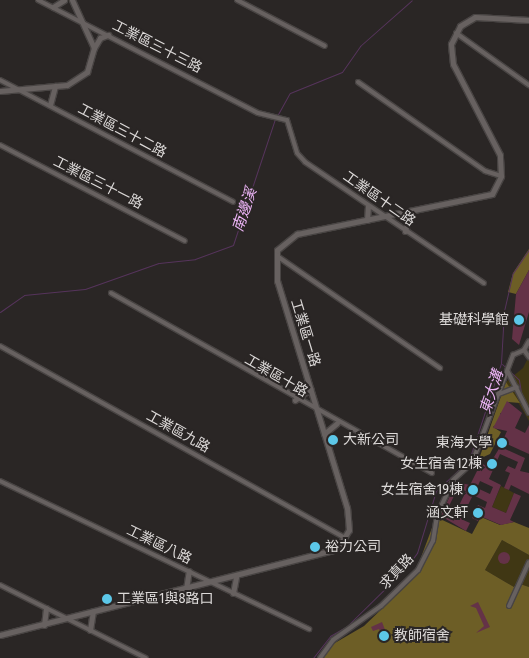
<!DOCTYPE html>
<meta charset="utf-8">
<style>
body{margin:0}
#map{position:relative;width:529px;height:658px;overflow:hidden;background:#2a2625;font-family:"Fira Sans Condensed","Noto Sans TC",sans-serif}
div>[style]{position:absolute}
.green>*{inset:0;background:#403714}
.forest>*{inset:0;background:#6d5e26}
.stream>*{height:1px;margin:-0.5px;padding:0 0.5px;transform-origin:0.5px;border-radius:0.5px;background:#56345c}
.building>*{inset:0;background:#643247}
.round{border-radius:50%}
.roads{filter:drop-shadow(1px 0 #484443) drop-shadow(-1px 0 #484443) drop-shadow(0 1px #484443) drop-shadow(0 -1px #484443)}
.minor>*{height:4px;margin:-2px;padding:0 2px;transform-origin:2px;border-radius:2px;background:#676160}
.tertiary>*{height:5px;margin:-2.5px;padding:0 2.5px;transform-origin:2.5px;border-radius:2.5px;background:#676160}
.dots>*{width:14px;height:14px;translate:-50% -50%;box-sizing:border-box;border:2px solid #2a2625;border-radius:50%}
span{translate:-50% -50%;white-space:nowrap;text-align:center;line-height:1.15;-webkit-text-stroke:4px #2a2625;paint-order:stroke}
.street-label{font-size:14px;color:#dddad9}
.poi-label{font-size:14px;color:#dddad9}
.right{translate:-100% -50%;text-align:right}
.left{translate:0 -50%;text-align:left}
.water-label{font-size:15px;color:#ecb4f6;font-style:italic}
</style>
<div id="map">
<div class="green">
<div style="clip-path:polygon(529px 356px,529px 421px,506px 382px,523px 368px)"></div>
<div style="clip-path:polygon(501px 486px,514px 493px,506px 513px,492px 507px)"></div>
<div style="clip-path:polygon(502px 540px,529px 555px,529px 587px,517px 583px,514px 587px,485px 570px)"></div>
</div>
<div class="forest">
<div style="clip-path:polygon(529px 249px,529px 270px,516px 294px,508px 292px,513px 273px)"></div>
<div style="clip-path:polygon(506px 382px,520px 403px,507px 402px,504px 415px,500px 413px,500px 421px,493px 427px,501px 432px,490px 454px,479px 459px)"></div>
<div style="clip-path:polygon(436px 517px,472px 534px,481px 517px,500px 525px,514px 522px,529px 528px,529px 555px,502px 540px,485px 570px,514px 587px,517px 583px,529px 587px,529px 658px,321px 658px,328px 647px,364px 626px,413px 579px)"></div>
</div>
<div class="stream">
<div style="left:277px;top:116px;width:26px;rotate:-61deg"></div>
<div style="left:290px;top:93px;width:56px;rotate:-22deg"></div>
<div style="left:342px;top:72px;width:32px;rotate:-55deg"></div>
<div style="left:360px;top:46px;width:69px;rotate:-41.5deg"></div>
<div style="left:0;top:312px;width:29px;rotate:-35deg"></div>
<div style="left:24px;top:295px;width:61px;rotate:-5.6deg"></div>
<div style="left:85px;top:289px;width:78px;rotate:-19.4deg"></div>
<div style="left:159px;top:263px;width:36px;rotate:-6deg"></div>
<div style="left:195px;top:259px;width:40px;rotate:-20.2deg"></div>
<div style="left:233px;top:245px;width:133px;rotate:-71.6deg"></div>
<div style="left:502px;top:364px;width:23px;rotate:43deg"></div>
<div style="left:519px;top:380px;width:12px;rotate:81deg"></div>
<div style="left:313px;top:658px;width:28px;rotate:-52deg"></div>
<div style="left:330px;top:636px;width:20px;rotate:-30deg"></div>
<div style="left:347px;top:626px;width:83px;rotate:-44.5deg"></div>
<div style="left:406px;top:568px;width:19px;rotate:-54deg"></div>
<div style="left:417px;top:553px;width:65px;rotate:-73deg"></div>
<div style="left:436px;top:491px;width:45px;rotate:-43.2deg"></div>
<div style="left:469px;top:460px;width:102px;rotate:-71.7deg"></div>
<div style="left:501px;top:363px;width:52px;rotate:-86.7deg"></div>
<div style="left:504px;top:311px;width:39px;rotate:-77deg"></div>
<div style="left:513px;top:273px;width:29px;rotate:-56deg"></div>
</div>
<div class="building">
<div style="clip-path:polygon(529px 270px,529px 312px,519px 345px,512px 339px,516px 294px)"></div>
<div style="clip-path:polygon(evenodd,507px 401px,522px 413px,515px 428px,525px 433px,529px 425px,529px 454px,507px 444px,505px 449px,525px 458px,520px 471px,529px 473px,529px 494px,511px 485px,509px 490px,504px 488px,510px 473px,505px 471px,508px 466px,515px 469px,518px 462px,500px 454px,489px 479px,501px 485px,492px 507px,506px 513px,514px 493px,521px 496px,510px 520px,514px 522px,501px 525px,480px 516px,478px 521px,472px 518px,478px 505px,485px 508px,487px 502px,473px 495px,461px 519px,470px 523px,466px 531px,441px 516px,456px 482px,470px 485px,481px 463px,488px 467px,500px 447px,507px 431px,493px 428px,507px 401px,480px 481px,493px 487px,490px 494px,477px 488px,480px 481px,507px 401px,458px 488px,466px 491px,454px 516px,446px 512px,458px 488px)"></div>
<div class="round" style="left:498px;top:552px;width:12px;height:12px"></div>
<div style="clip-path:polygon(478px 602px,490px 627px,476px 633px,484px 626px,476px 608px,470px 606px)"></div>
<div style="clip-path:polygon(382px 622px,389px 640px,384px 642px,379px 629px,373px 631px,371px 627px)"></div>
</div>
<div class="roads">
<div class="minor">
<div style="left:38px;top:0;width:247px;rotate:27.2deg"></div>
<div style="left:258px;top:113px;width:30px;rotate:14deg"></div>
<div style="left:287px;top:120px;width:34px;rotate:73deg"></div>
<div style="left:297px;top:153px;width:12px;rotate:48deg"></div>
<div style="left:305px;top:162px;width:216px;rotate:34.1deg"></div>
<div style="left:237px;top:0;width:99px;rotate:27.6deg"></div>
<div style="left:456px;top:33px;width:90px;rotate:35.5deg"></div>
<div style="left:0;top:80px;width:263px;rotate:27.6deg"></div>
<div style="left:358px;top:82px;width:155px;rotate:35deg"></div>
<div style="left:485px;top:171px;width:17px;rotate:17deg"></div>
<div style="left:0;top:145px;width:208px;rotate:27.4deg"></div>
<div style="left:277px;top:256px;width:198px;rotate:34.5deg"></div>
<div style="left:111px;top:293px;width:368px;rotate:29.3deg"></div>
<div style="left:0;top:346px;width:395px;rotate:29.1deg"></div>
<div style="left:524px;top:350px;width:10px;rotate:-61deg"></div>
<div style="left:524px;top:350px;width:9px;rotate:54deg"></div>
<div style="left:508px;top:372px;width:46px;rotate:62.9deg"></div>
<div style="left:499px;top:394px;width:19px;rotate:-21deg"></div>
<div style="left:0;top:481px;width:343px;rotate:25.6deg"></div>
<div style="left:0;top:585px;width:163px;rotate:26.6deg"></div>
<div style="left:509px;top:606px;width:48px;rotate:-65.6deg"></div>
<div style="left:320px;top:658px;width:22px;rotate:-54deg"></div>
<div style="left:333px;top:640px;width:59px;rotate:-35.3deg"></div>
<div style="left:381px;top:606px;width:52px;rotate:-44.2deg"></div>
<div style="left:418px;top:570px;width:33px;rotate:-63deg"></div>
<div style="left:433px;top:541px;width:26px;rotate:-81deg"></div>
<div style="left:437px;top:515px;width:38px;rotate:-65deg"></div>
<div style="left:453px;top:480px;width:25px;rotate:-42deg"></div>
<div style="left:472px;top:463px;width:116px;rotate:-69.2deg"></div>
<div style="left:513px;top:355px;width:12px;rotate:-24deg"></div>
</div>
<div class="tertiary">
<div style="left:53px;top:7px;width:13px;rotate:-32deg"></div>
<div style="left:94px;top:48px;width:12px;rotate:-59deg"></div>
<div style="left:100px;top:38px;width:9px;rotate:-21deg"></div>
<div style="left:0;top:91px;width:67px;rotate:-5.1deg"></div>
<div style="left:67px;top:85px;width:24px;rotate:-33deg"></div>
<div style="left:87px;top:72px;width:25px;rotate:-74deg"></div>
<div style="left:94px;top:48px;width:53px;rotate:-114.6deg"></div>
<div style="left:50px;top:105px;width:20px;rotate:-75deg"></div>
<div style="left:367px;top:220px;width:14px;rotate:-86deg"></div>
<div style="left:405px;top:231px;width:18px;rotate:-74deg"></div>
<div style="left:295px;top:400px;width:19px;rotate:-36deg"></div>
<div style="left:324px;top:434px;width:17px;rotate:-40deg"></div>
<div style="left:186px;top:589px;width:18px;rotate:-81deg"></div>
<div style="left:233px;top:593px;width:16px;rotate:-79deg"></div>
<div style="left:44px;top:625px;width:17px;rotate:-83deg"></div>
<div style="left:90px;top:630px;width:19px;rotate:-81deg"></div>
<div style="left:0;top:635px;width:348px;rotate:-14.3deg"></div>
<div style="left:337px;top:549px;width:22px;rotate:-58deg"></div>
<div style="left:349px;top:530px;width:22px;rotate:-95deg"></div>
<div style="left:347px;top:508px;width:238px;rotate:-107.1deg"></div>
<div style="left:277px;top:281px;width:31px;rotate:-90deg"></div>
<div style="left:277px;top:250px;width:26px;rotate:-39deg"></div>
<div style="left:297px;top:234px;width:199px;rotate:-11.6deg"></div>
<div style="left:492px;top:194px;width:20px;rotate:-63deg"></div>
<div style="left:501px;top:176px;width:21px;rotate:-93deg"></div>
<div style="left:500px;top:155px;width:102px;rotate:-117.3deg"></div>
<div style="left:453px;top:64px;width:20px;rotate:-96deg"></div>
<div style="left:451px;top:44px;width:20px;rotate:-63deg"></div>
<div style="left:460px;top:26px;width:17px;rotate:-31deg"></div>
<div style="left:475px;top:17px;width:54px;rotate:3.2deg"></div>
</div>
</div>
<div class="dots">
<div style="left:519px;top:320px;background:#5cc7e8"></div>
<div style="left:333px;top:440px;background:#5cc7e8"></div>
<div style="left:502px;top:443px;background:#5cc7e8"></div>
<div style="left:492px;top:464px;background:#5cc7e8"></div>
<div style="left:473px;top:490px;background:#5cc7e8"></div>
<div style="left:478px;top:513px;background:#5cc7e8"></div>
<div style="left:315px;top:547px;background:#5cc7e8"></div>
<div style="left:107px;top:599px;background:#5cc7e8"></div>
<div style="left:384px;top:636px;background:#5cc7e8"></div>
</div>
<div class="street-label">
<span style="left:157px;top:47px;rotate:27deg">工業區三十三路</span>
<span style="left:122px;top:131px;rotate:28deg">工業區三十二路</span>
<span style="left:98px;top:183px;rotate:27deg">工業區三十一路</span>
<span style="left:379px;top:199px;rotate:35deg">工業區十二路</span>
<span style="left:305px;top:333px;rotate:73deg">工業區一路</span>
<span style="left:276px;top:376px;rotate:30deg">工業區十路</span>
<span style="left:178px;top:432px;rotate:29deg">工業區九路</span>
<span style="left:159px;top:545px;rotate:26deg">工業區八路</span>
<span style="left:397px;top:572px;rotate:-47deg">求真路</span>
</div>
<div class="poi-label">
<span class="right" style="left:509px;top:320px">基礎科學館</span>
<span class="left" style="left:343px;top:440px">大新公司</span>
<span class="right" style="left:492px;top:443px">東海大學</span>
<span class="right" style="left:482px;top:464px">女生宿舍12棟</span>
<span class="right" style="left:463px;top:490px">女生宿舍19棟</span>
<span class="right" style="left:468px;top:513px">涵文軒</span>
<span class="left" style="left:325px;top:547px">裕力公司</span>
<span class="left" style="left:117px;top:599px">工業區1與8路口</span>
<span class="left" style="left:394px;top:636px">教師宿舍</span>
</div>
<div class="water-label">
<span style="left:245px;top:210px;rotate:-71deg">南邊溪</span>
<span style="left:492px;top:392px;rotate:-72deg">東大溝</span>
</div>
</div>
